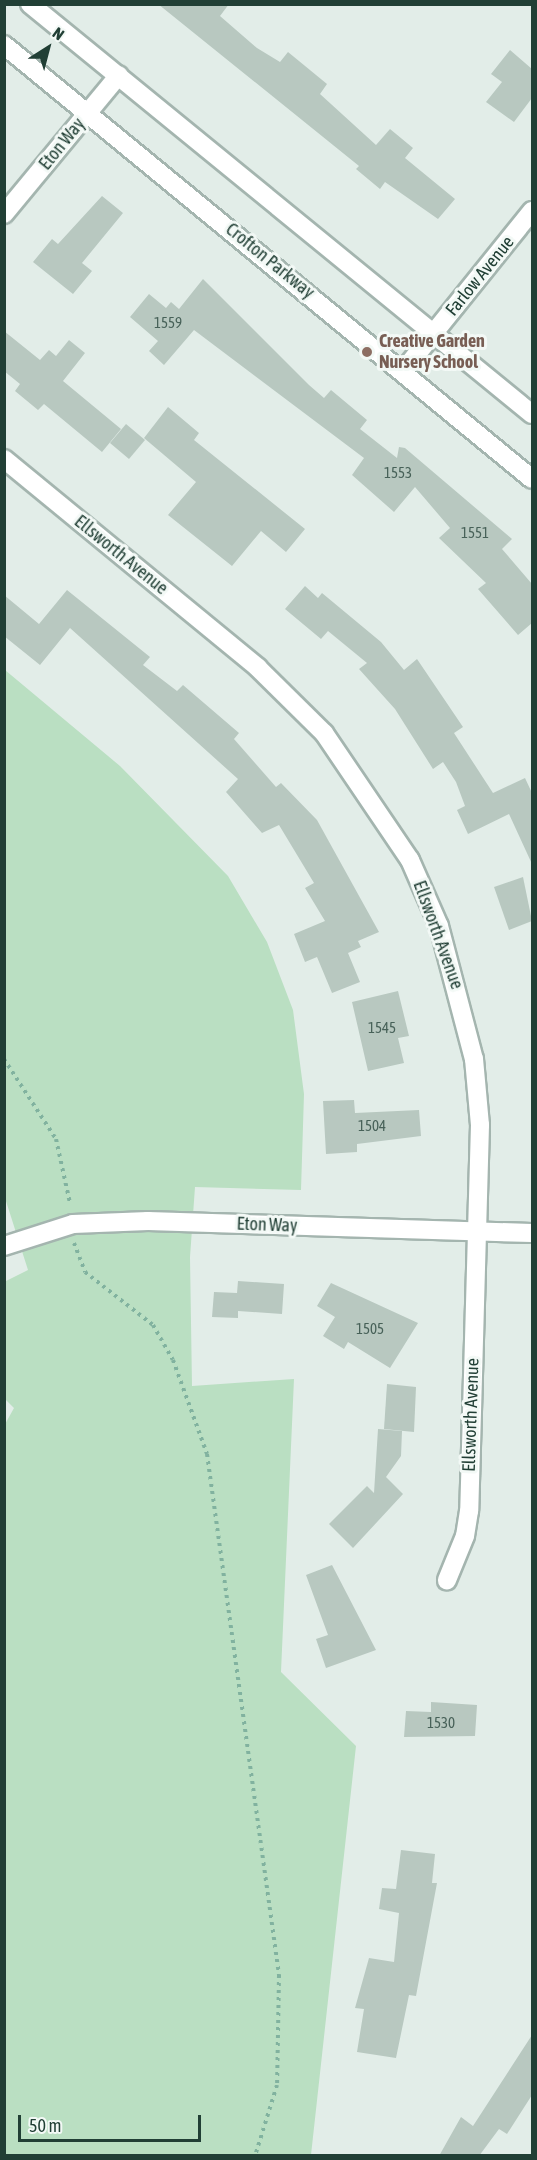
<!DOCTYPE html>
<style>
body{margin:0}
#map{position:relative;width:537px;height:2160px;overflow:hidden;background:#e2ede8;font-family:"Asap Condensed",sans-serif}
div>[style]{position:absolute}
.green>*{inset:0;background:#badfc2}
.building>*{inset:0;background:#b8c8c0}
.path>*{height:4px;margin-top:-2px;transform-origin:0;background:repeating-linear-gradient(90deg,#81b29f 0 3px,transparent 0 7.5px)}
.roads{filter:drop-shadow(2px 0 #a4b5af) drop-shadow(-2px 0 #a4b5af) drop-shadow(0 2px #a4b5af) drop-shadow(0 -2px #a4b5af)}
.street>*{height:18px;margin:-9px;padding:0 9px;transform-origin:9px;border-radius:9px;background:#fff}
.secondary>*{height:18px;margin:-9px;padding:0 9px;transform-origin:9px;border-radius:9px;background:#fff}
.dots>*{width:16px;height:16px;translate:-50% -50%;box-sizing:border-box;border:3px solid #f3f9f6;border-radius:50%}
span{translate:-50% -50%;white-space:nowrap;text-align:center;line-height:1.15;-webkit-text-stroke:6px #f3f9f6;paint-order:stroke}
.number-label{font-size:15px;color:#476158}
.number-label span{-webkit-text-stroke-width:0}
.street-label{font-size:18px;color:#213f35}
.education-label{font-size:18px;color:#785e54;font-weight:700}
.left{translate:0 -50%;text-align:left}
.frame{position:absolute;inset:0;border:6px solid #213f35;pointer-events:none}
.north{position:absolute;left:18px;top:18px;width:60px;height:60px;-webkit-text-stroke:4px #f3f9f6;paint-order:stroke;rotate:36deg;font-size:16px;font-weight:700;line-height:24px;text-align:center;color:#213f35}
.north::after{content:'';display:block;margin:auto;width:21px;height:27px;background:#213f35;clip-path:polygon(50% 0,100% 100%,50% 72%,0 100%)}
.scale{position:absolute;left:18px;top:2115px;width:183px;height:27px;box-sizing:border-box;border:3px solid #213f35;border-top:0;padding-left:8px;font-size:18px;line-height:21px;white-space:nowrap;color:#213f35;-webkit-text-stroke:4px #f3f9f6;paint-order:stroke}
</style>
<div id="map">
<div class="green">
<div style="clip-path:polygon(5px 670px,120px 766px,228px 876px,267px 942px,293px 1010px,304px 1094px,301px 1190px,195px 1187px,190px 1257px,192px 1386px,294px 1379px,281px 1672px,356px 1746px,311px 2155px,5px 2155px,4px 1426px,14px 1408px,5px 1399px,4px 1282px,28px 1270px,5px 1198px)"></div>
</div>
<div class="building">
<div style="clip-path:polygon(158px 4px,229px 4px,220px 16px,257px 48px,280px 62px,288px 52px,327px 84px,320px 94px,376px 145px,390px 129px,413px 148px,405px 158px,455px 199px,438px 219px,385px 182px,380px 189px,356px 169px,359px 166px)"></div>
<div style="clip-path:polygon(510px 50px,532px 69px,532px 98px,514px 122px,486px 102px,502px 82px,491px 74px)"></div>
<div style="clip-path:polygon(102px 196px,123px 213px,82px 263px,92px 271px,73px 294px,33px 262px,52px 239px,58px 244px)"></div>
<div style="clip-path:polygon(203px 279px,309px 385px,324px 398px,331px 390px,367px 420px,360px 429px,397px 458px,399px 447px,405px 448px,512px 539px,502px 549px,532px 584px,532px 623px,518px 635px,478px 589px,486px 583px,439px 538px,450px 528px,415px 487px,394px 512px,352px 475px,364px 458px,194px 330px,164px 365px,149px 351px,158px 341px,130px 317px,149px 294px,166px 308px,171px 302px,179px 309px)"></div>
<div style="clip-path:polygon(4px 331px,40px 360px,49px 350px,56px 356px,69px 340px,85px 353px,63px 381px,121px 429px,102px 452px,44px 404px,38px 410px,15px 391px,20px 384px,4px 371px)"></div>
<div style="clip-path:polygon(168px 407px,199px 433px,194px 440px,305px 529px,286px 552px,261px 531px,232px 566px,168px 515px,196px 482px,144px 438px)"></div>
<div style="clip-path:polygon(126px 424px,145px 440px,129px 459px,110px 443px)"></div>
<div style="clip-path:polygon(305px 586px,318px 598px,322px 593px,381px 642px,404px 670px,417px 659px,463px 727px,454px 733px,493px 793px,525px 778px,532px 793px,532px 864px,509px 814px,468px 834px,457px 810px,465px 806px,456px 782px,443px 762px,433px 769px,395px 709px,359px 669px,367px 663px,328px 631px,321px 639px,285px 609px)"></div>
<div style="clip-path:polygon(67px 590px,150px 657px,143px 665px,177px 691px,183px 685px,239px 733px,234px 739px,276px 787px,281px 783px,317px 820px,379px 932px,358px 941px,361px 947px,348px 953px,360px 982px,332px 993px,317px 957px,305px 962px,294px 934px,325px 921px,305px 888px,314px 883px,279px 825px,262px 833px,226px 792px,238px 779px,70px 628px,40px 665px,4px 636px,4px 595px,39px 624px)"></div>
<div style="clip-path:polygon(523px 877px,532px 921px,509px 930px,494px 887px)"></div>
<div style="clip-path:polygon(398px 991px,409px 1036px,398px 1038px,404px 1063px,368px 1071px,352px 1002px)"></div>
<div style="clip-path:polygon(354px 1100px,355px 1113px,419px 1110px,421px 1136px,357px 1144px,357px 1152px,326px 1154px,323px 1101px)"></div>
<div style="clip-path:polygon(238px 1281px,284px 1284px,282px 1314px,238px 1311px,238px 1318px,212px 1317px,214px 1292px,237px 1293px)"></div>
<div style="clip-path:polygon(331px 1283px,418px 1323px,390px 1368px,348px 1342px,344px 1349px,323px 1336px,335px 1317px,317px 1306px)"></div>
<div style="clip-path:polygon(387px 1384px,416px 1387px,414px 1432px,384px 1429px)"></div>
<div style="clip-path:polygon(378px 1429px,402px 1431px,401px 1456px,386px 1477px,403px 1494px,353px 1548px,329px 1524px,367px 1486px,374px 1493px)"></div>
<div style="clip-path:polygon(332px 1565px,376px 1650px,326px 1668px,316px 1639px,328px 1635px,306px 1575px)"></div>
<div style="clip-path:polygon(431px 1702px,477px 1705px,475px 1736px,404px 1737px,406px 1711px,431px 1712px)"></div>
<div style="clip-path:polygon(401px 1850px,435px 1854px,432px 1883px,437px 1883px,416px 1996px,409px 1995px,396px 2058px,357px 2052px,364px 2009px,355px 2008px,369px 1958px,394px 1962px,399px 1913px,379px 1909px,382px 1888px,396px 1889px)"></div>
<div style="clip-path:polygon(532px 2035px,532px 2095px,507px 2134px,499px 2129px,479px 2156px,439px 2156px,461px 2117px,473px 2126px)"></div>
</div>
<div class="path">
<div style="left:4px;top:1059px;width:95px;rotate:57deg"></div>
<div style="left:56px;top:1139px;width:66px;rotate:77.7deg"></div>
<div style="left:74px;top:1243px;width:31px;rotate:69deg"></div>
<div style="left:85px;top:1272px;width:86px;rotate:37.9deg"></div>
<div style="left:153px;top:1325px;width:40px;rotate:60.3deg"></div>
<div style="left:173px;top:1360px;width:100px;rotate:70.1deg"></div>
<div style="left:207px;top:1454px;width:526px;rotate:82.13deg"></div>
<div style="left:279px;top:1975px;width:110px;rotate:91deg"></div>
<div style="left:277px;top:2085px;width:74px;rotate:107.2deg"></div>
</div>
<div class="roads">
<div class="street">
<div style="left:4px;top:214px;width:180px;rotate:-50.4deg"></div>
<div style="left:404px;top:370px;width:204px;rotate:-51.2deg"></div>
<div style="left:4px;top:459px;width:329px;rotate:39.4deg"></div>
<div style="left:258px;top:668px;width:93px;rotate:44.6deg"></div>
<div style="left:324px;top:733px;width:153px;rotate:55.9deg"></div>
<div style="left:410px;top:860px;width:72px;rotate:66.3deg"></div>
<div style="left:439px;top:926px;width:138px;rotate:75.3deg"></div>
<div style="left:474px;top:1059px;width:66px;rotate:84.8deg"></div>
<div style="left:480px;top:1125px;width:386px;rotate:91.6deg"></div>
<div style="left:469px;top:1511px;width:25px;rotate:99deg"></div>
<div style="left:465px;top:1536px;width:48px;rotate:112.2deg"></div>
<div style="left:4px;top:1246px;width:72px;rotate:-17.7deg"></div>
<div style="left:73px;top:1224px;width:75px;rotate:-2.3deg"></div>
<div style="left:148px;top:1221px;width:384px;rotate:1.8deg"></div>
</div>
<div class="secondary">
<div style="left:30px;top:4px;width:648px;rotate:39.24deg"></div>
<div style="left:4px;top:45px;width:683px;rotate:39.42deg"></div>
</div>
</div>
<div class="dots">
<div style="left:367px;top:352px;background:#8d6e63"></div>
</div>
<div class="number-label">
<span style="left:168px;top:323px">1559</span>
<span style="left:398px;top:473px">1553</span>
<span style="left:475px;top:533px">1551</span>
<span style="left:382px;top:1028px">1545</span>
<span style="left:372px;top:1126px">1504</span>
<span style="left:370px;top:1329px">1505</span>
<span style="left:441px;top:1723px">1530</span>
</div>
<div class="street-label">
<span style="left:62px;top:144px;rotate:-51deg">Eton Way</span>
<span style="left:270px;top:261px;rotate:39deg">Crofton Parkway</span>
<span style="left:480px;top:276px;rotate:-51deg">Farlow Avenue</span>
<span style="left:121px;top:555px;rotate:39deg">Ellsworth Avenue</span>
<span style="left:438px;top:935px;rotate:70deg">Ellsworth Avenue</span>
<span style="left:267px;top:1225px;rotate:2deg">Eton Way</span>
<span style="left:471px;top:1415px;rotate:-88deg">Ellsworth Avenue</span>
</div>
<div class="education-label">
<span class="left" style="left:379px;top:352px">Creative Garden<br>Nursery School</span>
</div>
<div class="frame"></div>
<div class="north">N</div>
<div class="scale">50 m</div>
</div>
